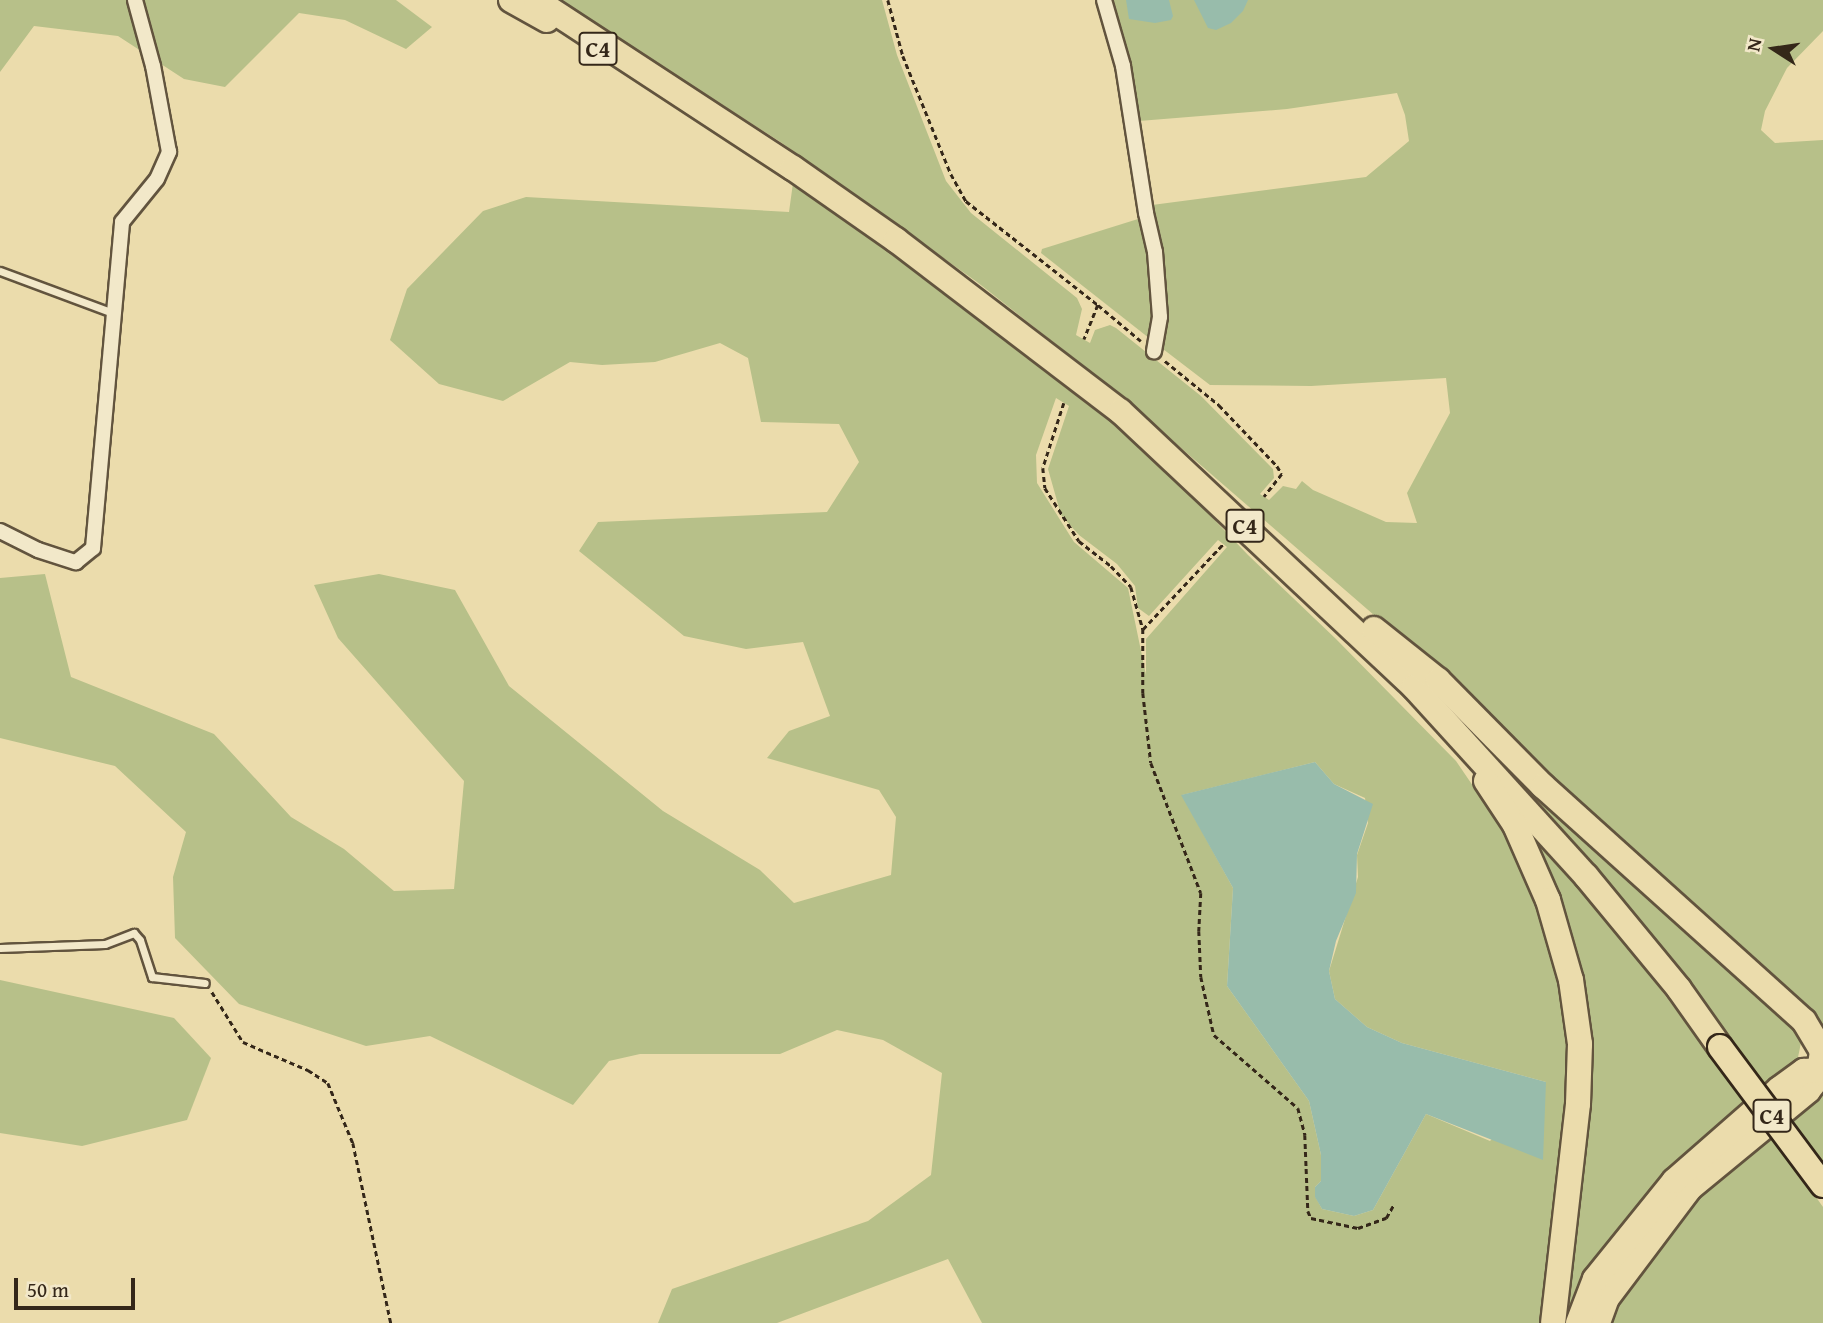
<!DOCTYPE html>
<style>
body{margin:0}
#map{position:relative;width:1823px;height:1323px;overflow:hidden;background:#ebdcac;font-family:"Gentium Book Plus",serif}
div>[style]{position:absolute}
.green>*{inset:0;background:#b7c089}
.water>*{inset:0;background:#98bcab}
.path>*{height:2.5px;margin-top:-1.25px;transform-origin:0;background:repeating-linear-gradient(90deg,#342719 0 5px,transparent 0 8.5px)}
.roads{filter:drop-shadow(2px 0 #62543e) drop-shadow(-2px 0 #62543e) drop-shadow(0 2px #62543e) drop-shadow(0 -2px #62543e)}
.service>*{height:7px;margin:-3.5px;padding:0 3.5px;transform-origin:3.5px;border-radius:3.5px;background:#f2e8c9}
.minor>*{height:14px;margin:-7px;padding:0 7px;transform-origin:7px;border-radius:7px;background:#f2e8c9}
.motorway>*{height:24px;margin:-12px;padding:0 12px;transform-origin:12px;border-radius:12px;background:#ebdcac}
.bridges{filter:drop-shadow(2px 0 #342719) drop-shadow(-2px 0 #342719) drop-shadow(0 2px #342719) drop-shadow(0 -2px #342719)}
.motorway-bridge>*{height:24px;margin:-12px;padding:0 12px;transform-origin:12px;border-radius:12px;background:#ebdcac}
span{translate:-50% -50%;white-space:nowrap;text-align:center;line-height:1.15;-webkit-text-stroke:5px #f2e8c9;paint-order:stroke}
.shield-label span{padding:2px 5px;background:#f2e8c9;border:2px solid;border-radius:5px;-webkit-text-stroke-width:0}
.shield-label{font-size:23px;color:#342719;font-weight:700}
.north{position:absolute;left:1739px;top:14px;width:70px;height:70px;-webkit-text-stroke:5px #f2e8c9;paint-order:stroke;rotate:282deg;font-size:19px;font-weight:700;line-height:28px;text-align:center;color:#342719}
.north::after{content:'';display:block;margin:auto;width:24px;height:32px;background:#342719;clip-path:polygon(50% 0,100% 100%,50% 72%,0 100%)}
.scale{position:absolute;left:14px;top:1278px;width:121px;height:32px;box-sizing:border-box;border:4px solid #342719;border-top:0;padding-left:9px;font-size:21px;line-height:24px;white-space:nowrap;color:#342719;-webkit-text-stroke:5px #f2e8c9;paint-order:stroke}
</style>
<div id="map">
<div class="green">
<div style="clip-path:polygon(0 0,396px 0,432px 27px,406px 49px,345px 20px,299px 13px,225px 87px,184px 79px,118px 36px,34px 26px,0 72px)"></div>
<div style="clip-path:polygon(558px 0,882px 0,897px 55px,946px 181px,971px 213px,1077px 298px,1082px 309px,1076px 335px,1090px 343px,1095px 330px,1110px 325px,1116px 328px,1201px 396px,1273px 469px,1274px 478px,1260px 494px,1269px 500px,1283px 486px,1296px 489px,1302px 481px,1313px 490px,1386px 522px,1417px 523px,1407px 493px,1450px 413px,1446px 378px,1311px 386px,1210px 385px,1163px 349px,1165px 313px,1160px 243px,1152px 205px,1366px 177px,1409px 141px,1405px 115px,1397px 93px,1287px 109px,1139px 121px,1127px 48px,1110px 0,1823px 0,1823px 31px,1787px 68px,1765px 111px,1761px 130px,1775px 143px,1823px 140px,1823px 1031px,1382px 622px,1114px 390px,977px 282px,779px 141px)"></div>
<div style="clip-path:polygon(evenodd,793px 183px,968px 308px,1051px 372px,1165px 468px,1248px 555px,1336px 639px,1456px 761px,1486px 805px,1514px 851px,1543px 915px,1563px 984px,1569px 1077px,1544px 1323px,982px 1323px,948px 1259px,777px 1323px,658px 1323px,672px 1289px,868px 1221px,931px 1175px,942px 1073px,883px 1040px,837px 1030px,780px 1054px,640px 1054px,609px 1061px,573px 1105px,430px 1036px,366px 1046px,239px 1004px,175px 938px,173px 877px,186px 832px,115px 766px,0 738px,0 578px,45px 574px,71px 677px,214px 734px,291px 817px,344px 849px,394px 891px,454px 889px,464px 781px,338px 638px,314px 585px,379px 574px,455px 590px,509px 686px,663px 811px,760px 870px,794px 903px,891px 875px,896px 817px,879px 790px,767px 758px,789px 731px,830px 716px,803px 642px,746px 649px,684px 636px,579px 551px,598px 522px,827px 512px,859px 462px,839px 424px,761px 422px,748px 358px,720px 343px,655px 362px,602px 365px,570px 362px,503px 401px,439px 384px,390px 340px,407px 289px,483px 211px,526px 197px,789px 212px,793px 183px,1056px 398px,1069px 406px,1048px 469px,1061px 515px,1079px 535px,1117px 564px,1135px 586px,1138px 608px,1149px 616px,1218px 540px,1227px 547px,1146px 639px,1146px 675px,1128px 588px,1074px 542px,1037px 483px,1036px 455px,1056px 398px,793px 183px,1315px 762px,1334px 784px,1365px 798px,1368px 823px,1357px 855px,1358px 877px,1329px 971px,1335px 999px,1367px 1027px,1402px 1043px,1546px 1082px,1490px 1141px,1426px 1114px,1373px 1210px,1354px 1216px,1322px 1209px,1315px 1196px,1315px 1187px,1321px 1181px,1321px 1155px,1309px 1101px,1227px 986px,1233px 888px,1182px 795px,1315px 762px)"></div>
<div style="clip-path:polygon(1138px 219px,1142px 220px,1151px 257px,1155px 317px,1149px 338px,1041px 253px,1042px 249px)"></div>
<div style="clip-path:polygon(1541px 796px,1682px 930px,1777px 1006px,1802px 1038px,1797px 1062px,1768px 1089px,1633px 913px,1553px 820px,1538px 801px)"></div>
<div style="clip-path:polygon(1520px 818px,1640px 962px,1747px 1104px,1666px 1174px,1637px 1206px,1611px 1245px,1569px 1323px,1562px 1323px,1588px 1077px)"></div>
<div style="clip-path:polygon(0 980px,174px 1018px,211px 1058px,187px 1120px,82px 1146px,0 1133px)"></div>
<div style="clip-path:polygon(1823px 1093px,1823px 1163px,1789px 1116px,1811px 1097px)"></div>
<div style="clip-path:polygon(1769px 1131px,1823px 1207px,1823px 1323px,1607px 1323px,1694px 1196px)"></div>
</div>
<div class="water">
<div style="clip-path:polygon(1126px 0,1169px 0,1173px 16px,1171px 20px,1155px 23px,1129px 19px)"></div>
<div style="clip-path:polygon(1194px 0,1248px 0,1243px 11px,1231px 23px,1216px 30px,1208px 28px)"></div>
<div style="clip-path:polygon(1315px 762px,1334px 784px,1373px 804px,1357px 854px,1356px 893px,1336px 941px,1329px 971px,1335px 999px,1367px 1027px,1402px 1043px,1546px 1082px,1543px 1160px,1426px 1114px,1373px 1210px,1354px 1216px,1322px 1209px,1315px 1197px,1315px 1187px,1321px 1181px,1321px 1155px,1309px 1101px,1227px 986px,1233px 888px,1181px 795px)"></div>
</div>
<div class="path">
<div style="left:888px;top:0;width:58px;rotate:75deg"></div>
<div style="left:903px;top:56px;width:127px;rotate:67.9deg"></div>
<div style="left:951px;top:174px;width:31px;rotate:61deg"></div>
<div style="left:966px;top:201px;width:168px;rotate:38.2deg"></div>
<div style="left:1098px;top:305px;width:37px;rotate:112deg"></div>
<div style="left:1098px;top:305px;width:56px;rotate:39.9deg"></div>
<div style="left:1165px;top:361px;width:70px;rotate:39.2deg"></div>
<div style="left:1219px;top:405px;width:84px;rotate:46.4deg"></div>
<div style="left:1277px;top:466px;width:9px;rotate:58deg"></div>
<div style="left:1282px;top:474px;width:29px;rotate:128deg"></div>
<div style="left:1064px;top:403px;width:68px;rotate:107.9deg"></div>
<div style="left:1043px;top:468px;width:20px;rotate:84deg"></div>
<div style="left:1045px;top:488px;width:63px;rotate:57.3deg"></div>
<div style="left:1079px;top:541px;width:41px;rotate:38deg"></div>
<div style="left:1111px;top:566px;width:29px;rotate:46deg"></div>
<div style="left:1131px;top:587px;width:44px;rotate:74.1deg"></div>
<div style="left:1143px;top:629px;width:64px;rotate:90deg"></div>
<div style="left:1143px;top:693px;width:70px;rotate:83.5deg"></div>
<div style="left:1151px;top:763px;width:139px;rotate:69deg"></div>
<div style="left:1201px;top:893px;width:38px;rotate:93deg"></div>
<div style="left:1199px;top:931px;width:46px;rotate:87.5deg"></div>
<div style="left:1201px;top:977px;width:59px;rotate:77.4deg"></div>
<div style="left:1214px;top:1035px;width:111px;rotate:41deg"></div>
<div style="left:1298px;top:1108px;width:28px;rotate:75deg"></div>
<div style="left:1305px;top:1135px;width:76px;rotate:87.7deg"></div>
<div style="left:1308px;top:1211px;width:8px;rotate:67deg"></div>
<div style="left:1311px;top:1218px;width:48px;rotate:12deg"></div>
<div style="left:1358px;top:1228px;width:30px;rotate:-20deg"></div>
<div style="left:1386px;top:1218px;width:14px;rotate:-60deg"></div>
<div style="left:1143px;top:629px;width:117px;rotate:-46.7deg"></div>
<div style="left:212px;top:992px;width:59px;rotate:58.2deg"></div>
<div style="left:243px;top:1042px;width:71px;rotate:23.3deg"></div>
<div style="left:308px;top:1070px;width:24px;rotate:33deg"></div>
<div style="left:328px;top:1083px;width:65px;rotate:67.4deg"></div>
<div style="left:353px;top:1143px;width:184px;rotate:78.1deg"></div>
</div>
<div class="roads">
<div class="service">
<div style="left:0;top:271px;width:121px;rotate:20.4deg"></div>
<div style="left:0;top:948px;width:105px;rotate:-2.2deg"></div>
<div style="left:105px;top:944px;width:31px;rotate:-21deg"></div>
<div style="left:134px;top:933px;width:9px;rotate:49deg"></div>
<div style="left:140px;top:940px;width:39px;rotate:72deg"></div>
<div style="left:152px;top:977px;width:53px;rotate:6.5deg"></div>
</div>
<div class="minor">
<div style="left:1104px;top:0;width:69px;rotate:73.9deg"></div>
<div style="left:1123px;top:66px;width:149px;rotate:81.1deg"></div>
<div style="left:1146px;top:213px;width:40px;rotate:77deg"></div>
<div style="left:1155px;top:252px;width:65px;rotate:85.6deg"></div>
<div style="left:1160px;top:317px;width:35px;rotate:100deg"></div>
<div style="left:0;top:531px;width:42px;rotate:26.6deg"></div>
<div style="left:38px;top:550px;width:40px;rotate:18deg"></div>
<div style="left:76px;top:562px;width:22px;rotate:-39deg"></div>
<div style="left:93px;top:548px;width:327px;rotate:-84.9deg"></div>
<div style="left:122px;top:222px;width:55px;rotate:-50.9deg"></div>
<div style="left:157px;top:179px;width:30px;rotate:-66deg"></div>
<div style="left:169px;top:152px;width:87px;rotate:-100.5deg"></div>
<div style="left:153px;top:66px;width:68px;rotate:-105.3deg"></div>
</div>
<div class="motorway">
<div style="left:511px;top:0;width:41px;rotate:29.1deg"></div>
<div style="left:536px;top:0;width:307px;rotate:33.2deg"></div>
<div style="left:793px;top:168px;width:126px;rotate:35deg"></div>
<div style="left:896px;top:240px;width:282px;rotate:37.4deg"></div>
<div style="left:1120px;top:411px;width:403px;rotate:43.2deg"></div>
<div style="left:1414px;top:687px;width:256px;rotate:47.7deg"></div>
<div style="left:1586px;top:876px;width:146px;rotate:50.5deg"></div>
<div style="left:1679px;top:989px;width:71px;rotate:54.7deg"></div>
<div style="left:1374px;top:629px;width:82px;rotate:38.6deg"></div>
<div style="left:1438px;top:680px;width:149px;rotate:45.3deg"></div>
<div style="left:1543px;top:786px;width:351px;rotate:42deg"></div>
<div style="left:1804px;top:1021px;width:35px;rotate:59deg"></div>
<div style="left:1822px;top:1051px;width:27px;rotate:98deg"></div>
<div style="left:1818px;top:1078px;width:16px;rotate:128deg"></div>
<div style="left:1808px;top:1091px;width:153px;rotate:140.6deg"></div>
<div style="left:1690px;top:1188px;width:138px;rotate:127deg"></div>
<div style="left:1607px;top:1298px;width:27px;rotate:110deg"></div>
<div style="left:1486px;top:781px;width:53px;rotate:56.6deg"></div>
<div style="left:1515px;top:825px;width:82px;rotate:66.3deg"></div>
<div style="left:1548px;top:900px;width:83px;rotate:74deg"></div>
<div style="left:1571px;top:980px;width:65px;rotate:82deg"></div>
<div style="left:1580px;top:1044px;width:60px;rotate:91.9deg"></div>
<div style="left:1578px;top:1104px;width:220px;rotate:96.5deg"></div>
<div style="left:1578px;top:1323px;width:47px;rotate:-68.9deg"></div>
<div style="left:1595px;top:1279px;width:126px;rotate:-51.1deg"></div>
<div style="left:1674px;top:1181px;width:140px;rotate:-41.2deg"></div>
<div style="left:1779px;top:1089px;width:31px;rotate:-36deg"></div>
<div style="left:1804px;top:1071px;width:19px;rotate:-3deg"></div>
</div>
</div>
<div class="bridges">
<div class="motorway-bridge">
<div style="left:1720px;top:1047px;width:172px;rotate:53.3deg"></div>
</div>
</div>
<div class="shield-label">
<span style="left:598px;top:49px">C4</span>
<span style="left:1245px;top:526px">C4</span>
<span style="left:1772px;top:1116px">C4</span>
</div>
<div class="north">N</div>
<div class="scale">50 m</div>
</div>
